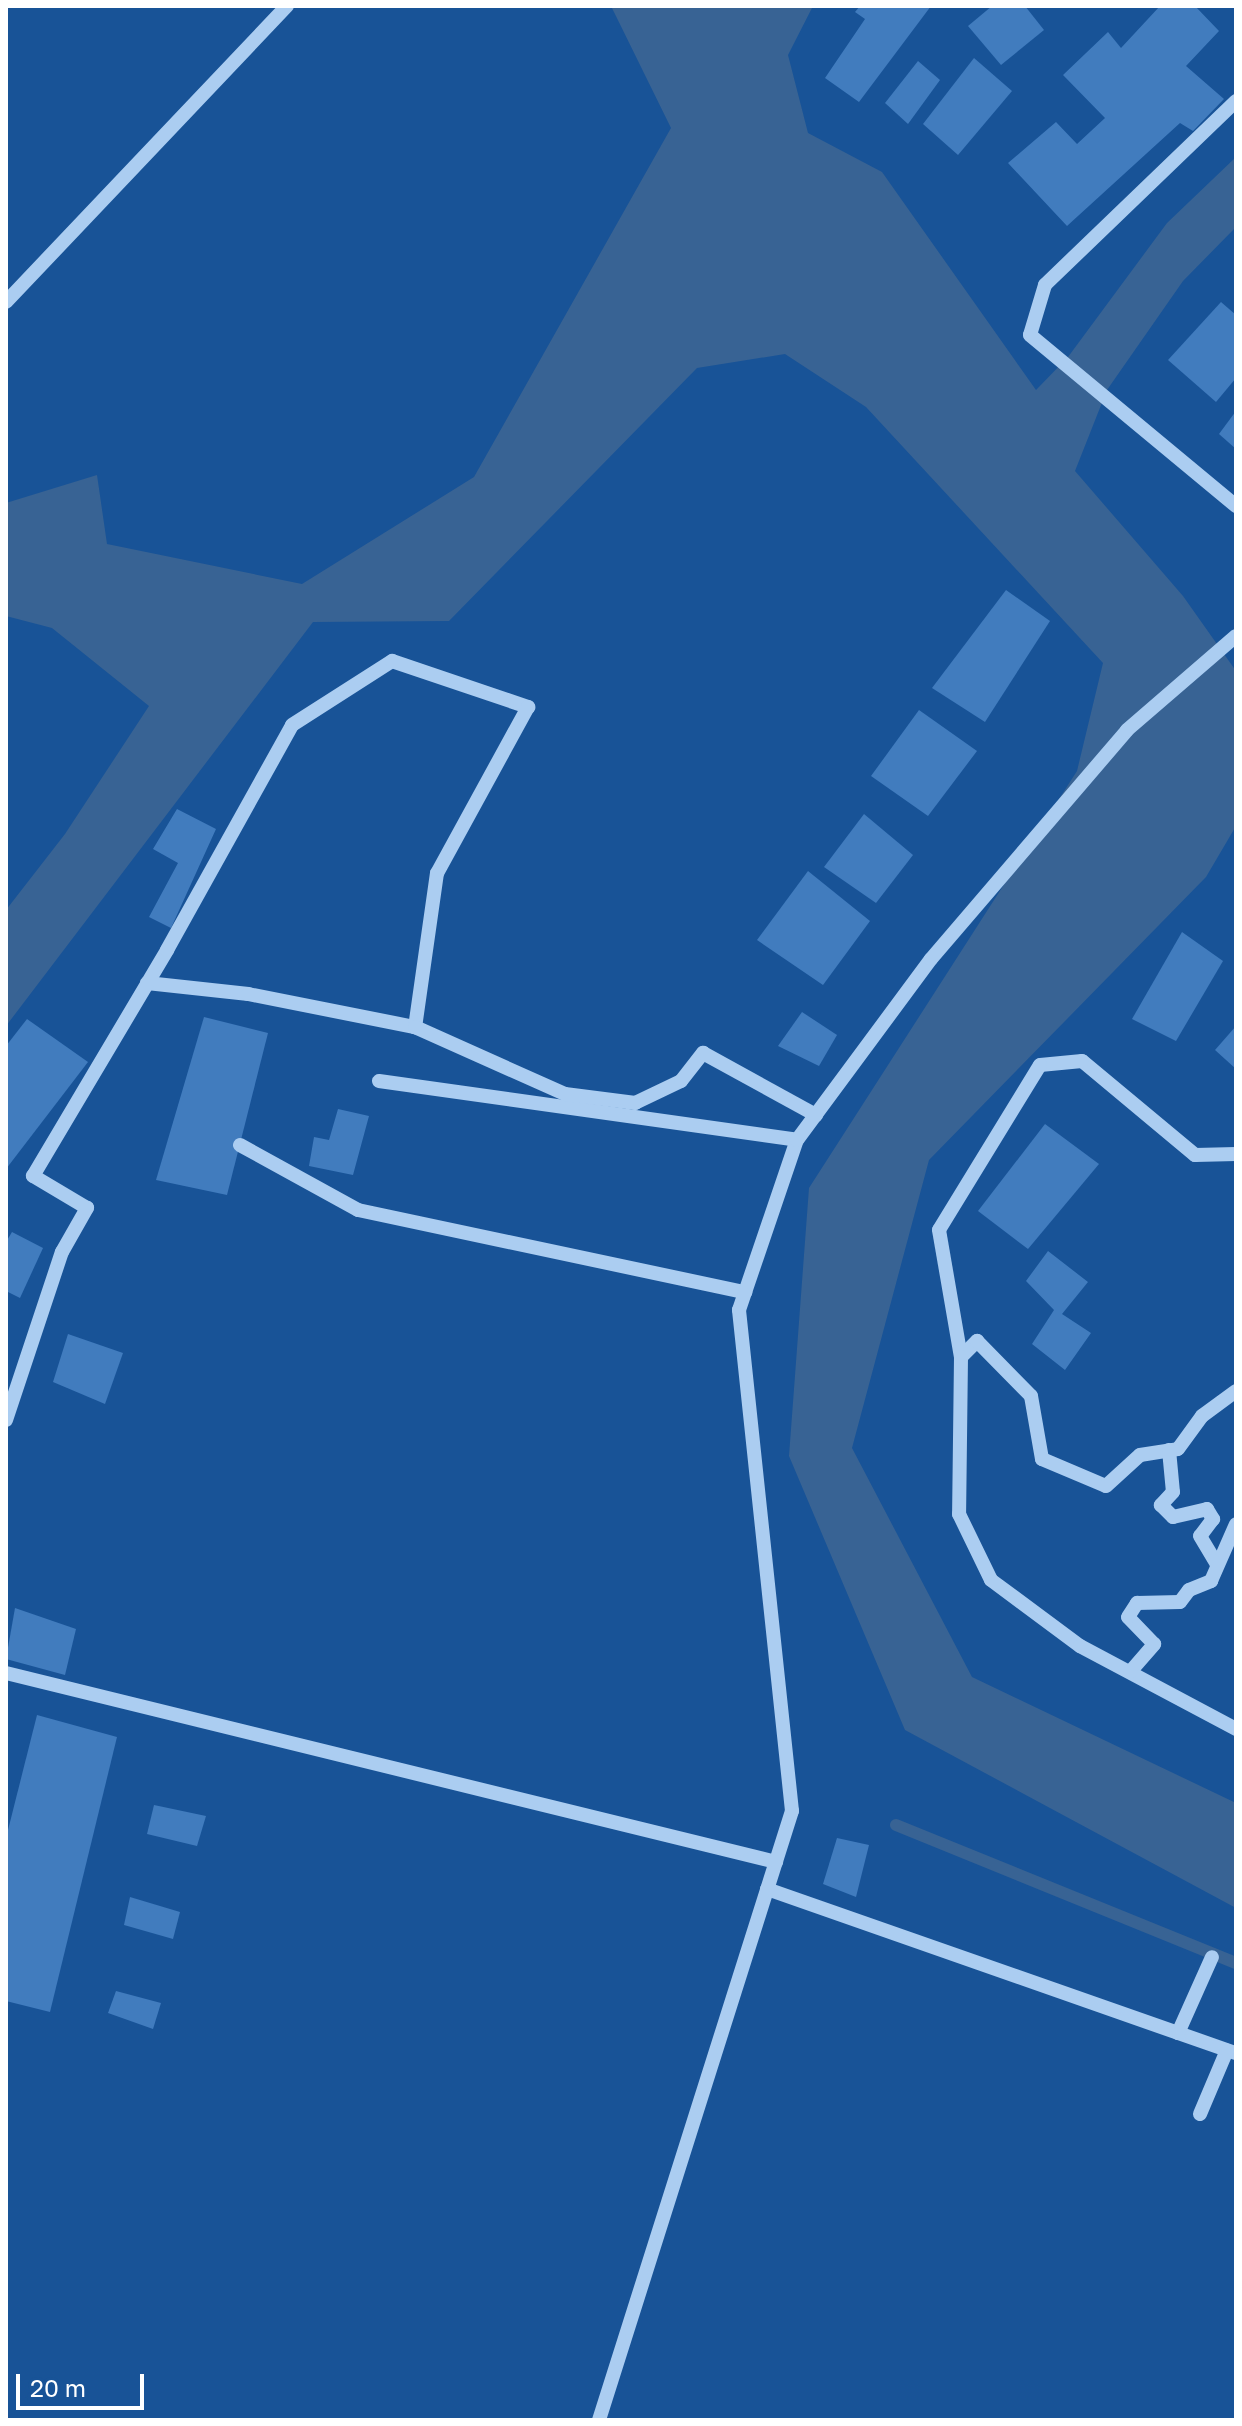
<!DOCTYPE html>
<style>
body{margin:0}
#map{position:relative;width:1242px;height:2426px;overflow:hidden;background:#185397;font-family:"Golos Text",sans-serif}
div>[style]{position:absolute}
.water>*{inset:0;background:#386394}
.stream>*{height:12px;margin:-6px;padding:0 6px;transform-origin:6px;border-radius:6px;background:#386394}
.building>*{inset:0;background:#417cbe}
.minor>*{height:14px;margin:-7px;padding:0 7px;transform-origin:7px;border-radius:7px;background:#abcdf1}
span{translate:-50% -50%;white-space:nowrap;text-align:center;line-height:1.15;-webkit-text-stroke:7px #185397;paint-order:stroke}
.frame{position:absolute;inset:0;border:8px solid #fff;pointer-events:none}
.scale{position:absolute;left:16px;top:2374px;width:128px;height:36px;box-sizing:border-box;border:4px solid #fff;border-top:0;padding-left:10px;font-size:24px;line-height:28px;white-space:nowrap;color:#fff;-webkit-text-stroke:6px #185397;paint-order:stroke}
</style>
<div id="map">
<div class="water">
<div style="clip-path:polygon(611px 6px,813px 6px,788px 55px,808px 133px,882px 172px,1036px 390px,1068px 357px,1167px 223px,1236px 157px,1236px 227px,1183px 281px,1107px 390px,1075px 471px,1183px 596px,1236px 671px,1236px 826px,1206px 877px,929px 1160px,852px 1448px,972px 1677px,1236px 1803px,1236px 1908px,905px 1730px,789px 1456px,809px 1188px,1077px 771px,1103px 663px,866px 407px,785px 354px,697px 368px,449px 621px,313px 622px,6px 1026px,6px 910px,65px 834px,149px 706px,52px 628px,6px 616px,6px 503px,97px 475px,107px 544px,302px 584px,474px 477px,671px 128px)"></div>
</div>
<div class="stream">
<div style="left:896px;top:1825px;width:367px;rotate:22.1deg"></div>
</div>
<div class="building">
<div style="clip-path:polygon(860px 6px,931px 6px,859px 102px,825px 78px,865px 19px,855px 12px)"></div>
<div style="clip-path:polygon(992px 6px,1025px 6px,1044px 30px,1001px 65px,968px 26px)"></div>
<div style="clip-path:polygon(1160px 6px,1195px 6px,1219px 31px,1186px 66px,1224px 99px,1193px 131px,1180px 123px,1067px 226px,1008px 163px,1056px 122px,1077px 144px,1105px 118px,1063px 75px,1108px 32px,1121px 48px)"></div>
<div style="clip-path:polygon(974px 58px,1012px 91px,958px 155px,923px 124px)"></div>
<div style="clip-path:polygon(918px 61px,940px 80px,908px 124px,885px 103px)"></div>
<div style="clip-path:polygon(1221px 302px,1236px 315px,1236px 378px,1216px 402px,1168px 360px)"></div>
<div style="clip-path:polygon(1236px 411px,1236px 449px,1219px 434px)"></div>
<div style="clip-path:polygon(1006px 590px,1050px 621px,985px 722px,932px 688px)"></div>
<div style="clip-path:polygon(919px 710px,977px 751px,928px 816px,871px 776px)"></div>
<div style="clip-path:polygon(177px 809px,216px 829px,171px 928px,149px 917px,178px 863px,153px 849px)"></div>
<div style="clip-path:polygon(864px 814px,913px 855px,876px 903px,824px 867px)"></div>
<div style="clip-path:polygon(808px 871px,870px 921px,823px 985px,757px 940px)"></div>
<div style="clip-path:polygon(1182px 932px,1223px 961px,1176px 1041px,1132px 1019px)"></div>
<div style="clip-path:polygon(802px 1012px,837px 1035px,819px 1066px,778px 1046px)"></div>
<div style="clip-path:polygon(204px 1017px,268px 1033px,227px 1195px,156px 1180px)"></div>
<div style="clip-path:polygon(27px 1019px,88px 1062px,6px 1169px,6px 1046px)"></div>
<div style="clip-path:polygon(1236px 1026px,1236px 1069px,1215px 1050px)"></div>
<div style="clip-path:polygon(338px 1109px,369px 1116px,353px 1175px,309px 1166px,314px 1137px,329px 1140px)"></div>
<div style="clip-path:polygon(1045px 1124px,1099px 1164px,1028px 1249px,978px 1211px)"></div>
<div style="clip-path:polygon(12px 1232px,43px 1248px,20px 1298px,6px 1291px,6px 1242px)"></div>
<div style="clip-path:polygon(1048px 1251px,1088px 1282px,1062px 1314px,1091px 1333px,1065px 1370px,1032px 1344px,1054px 1310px,1026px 1281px)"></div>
<div style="clip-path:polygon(68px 1334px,123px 1353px,105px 1404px,53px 1382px)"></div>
<div style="clip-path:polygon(15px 1608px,76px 1629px,65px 1675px,6px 1659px)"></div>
<div style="clip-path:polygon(37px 1715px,117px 1737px,50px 2012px,6px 2001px,6px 1838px)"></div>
<div style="clip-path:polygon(154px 1805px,206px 1816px,197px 1846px,147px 1834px)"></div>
<div style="clip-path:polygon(837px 1838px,869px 1845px,856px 1897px,823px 1884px)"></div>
<div style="clip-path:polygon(130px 1897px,180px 1912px,173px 1939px,124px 1925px)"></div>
<div style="clip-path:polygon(116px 1991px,161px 2003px,153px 2029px,108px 2013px)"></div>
</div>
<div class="minor">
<div style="left:1236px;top:101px;width:265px;rotate:136.1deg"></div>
<div style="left:1045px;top:285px;width:52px;rotate:106.7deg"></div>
<div style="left:1030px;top:335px;width:268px;rotate:39.7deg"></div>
<div style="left:6px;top:302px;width:408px;rotate:-46.5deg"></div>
<div style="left:147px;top:983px;width:102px;rotate:6.2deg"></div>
<div style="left:248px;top:994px;width:170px;rotate:11.2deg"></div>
<div style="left:379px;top:1081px;width:422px;rotate:8deg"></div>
<div style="left:240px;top:1145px;width:135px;rotate:28.8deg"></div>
<div style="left:358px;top:1210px;width:396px;rotate:12deg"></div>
<div style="left:1236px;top:1154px;width:41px;rotate:178.6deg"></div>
<div style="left:1195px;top:1155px;width:147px;rotate:-140.2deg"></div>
<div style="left:1082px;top:1061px;width:42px;rotate:174.6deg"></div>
<div style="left:1040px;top:1065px;width:193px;rotate:121.5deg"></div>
<div style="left:939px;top:1230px;width:129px;rotate:80.2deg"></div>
<div style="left:961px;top:1357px;width:23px;rotate:-45deg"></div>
<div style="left:977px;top:1341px;width:77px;rotate:45.5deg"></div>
<div style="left:1031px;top:1396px;width:64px;rotate:80.1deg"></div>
<div style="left:1042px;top:1459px;width:69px;rotate:22.9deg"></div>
<div style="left:1106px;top:1486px;width:46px;rotate:-42.4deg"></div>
<div style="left:1140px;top:1455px;width:38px;rotate:-9deg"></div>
<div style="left:1178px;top:1449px;width:41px;rotate:-54deg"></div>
<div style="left:1202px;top:1416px;width:42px;rotate:-36.3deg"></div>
<div style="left:961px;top:1357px;width:157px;rotate:90.7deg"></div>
<div style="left:959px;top:1514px;width:73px;rotate:64.1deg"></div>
<div style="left:991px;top:1580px;width:111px;rotate:36.6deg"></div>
<div style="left:1080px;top:1646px;width:177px;rotate:28deg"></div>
<div style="left:6px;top:1420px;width:177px;rotate:-71.6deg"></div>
<div style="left:62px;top:1252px;width:51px;rotate:-60.4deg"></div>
<div style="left:87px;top:1208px;width:63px;rotate:-149.3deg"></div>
<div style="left:33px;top:1176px;width:263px;rotate:-59.3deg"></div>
<div style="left:167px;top:950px;width:257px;rotate:-60.9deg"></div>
<div style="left:292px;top:725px;width:119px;rotate:-32.6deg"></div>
<div style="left:392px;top:661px;width:144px;rotate:18.7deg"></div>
<div style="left:528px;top:707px;width:189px;rotate:118.7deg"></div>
<div style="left:437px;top:873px;width:156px;rotate:98.1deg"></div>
<div style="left:415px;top:1027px;width:164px;rotate:24.1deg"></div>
<div style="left:565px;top:1094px;width:71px;rotate:7.3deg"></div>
<div style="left:635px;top:1103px;width:51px;rotate:-25.6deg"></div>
<div style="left:681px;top:1081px;width:36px;rotate:-52deg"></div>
<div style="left:703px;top:1053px;width:129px;rotate:28.8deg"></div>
<div style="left:1169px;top:1450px;width:42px;rotate:84.6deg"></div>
<div style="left:1173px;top:1492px;width:18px;rotate:133deg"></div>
<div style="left:1161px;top:1505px;width:17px;rotate:45deg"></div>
<div style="left:1173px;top:1517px;width:35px;rotate:-13deg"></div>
<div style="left:1207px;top:1509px;width:12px;rotate:59deg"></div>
<div style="left:1213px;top:1519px;width:21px;rotate:127deg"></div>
<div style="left:1200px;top:1536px;width:33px;rotate:59deg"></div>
<div style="left:1130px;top:1672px;width:37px;rotate:-49deg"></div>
<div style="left:1154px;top:1644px;width:37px;rotate:-134deg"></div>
<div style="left:1128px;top:1617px;width:17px;rotate:-57deg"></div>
<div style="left:1137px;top:1603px;width:43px;rotate:-1.3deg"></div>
<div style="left:1180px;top:1602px;width:15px;rotate:-53deg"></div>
<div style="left:1189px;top:1590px;width:24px;rotate:-22deg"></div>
<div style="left:1211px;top:1581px;width:62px;rotate:-66.3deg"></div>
<div style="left:6px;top:1673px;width:793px;rotate:13.79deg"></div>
<div style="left:767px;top:1889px;width:497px;rotate:19.3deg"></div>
<div style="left:1178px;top:2033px;width:83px;rotate:-65.9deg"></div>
<div style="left:1200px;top:2114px;width:69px;rotate:-67.1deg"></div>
<div style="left:599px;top:2420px;width:639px;rotate:-72.42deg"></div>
<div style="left:792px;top:1811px;width:504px;rotate:-96.04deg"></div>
<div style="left:739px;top:1310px;width:180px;rotate:-71.2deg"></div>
<div style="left:797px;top:1140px;width:225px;rotate:-53.5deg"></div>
<div style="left:931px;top:959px;width:301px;rotate:-49.4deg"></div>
<div style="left:1127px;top:730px;width:144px;rotate:-40.8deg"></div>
</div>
<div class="frame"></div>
<div class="scale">20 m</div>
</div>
